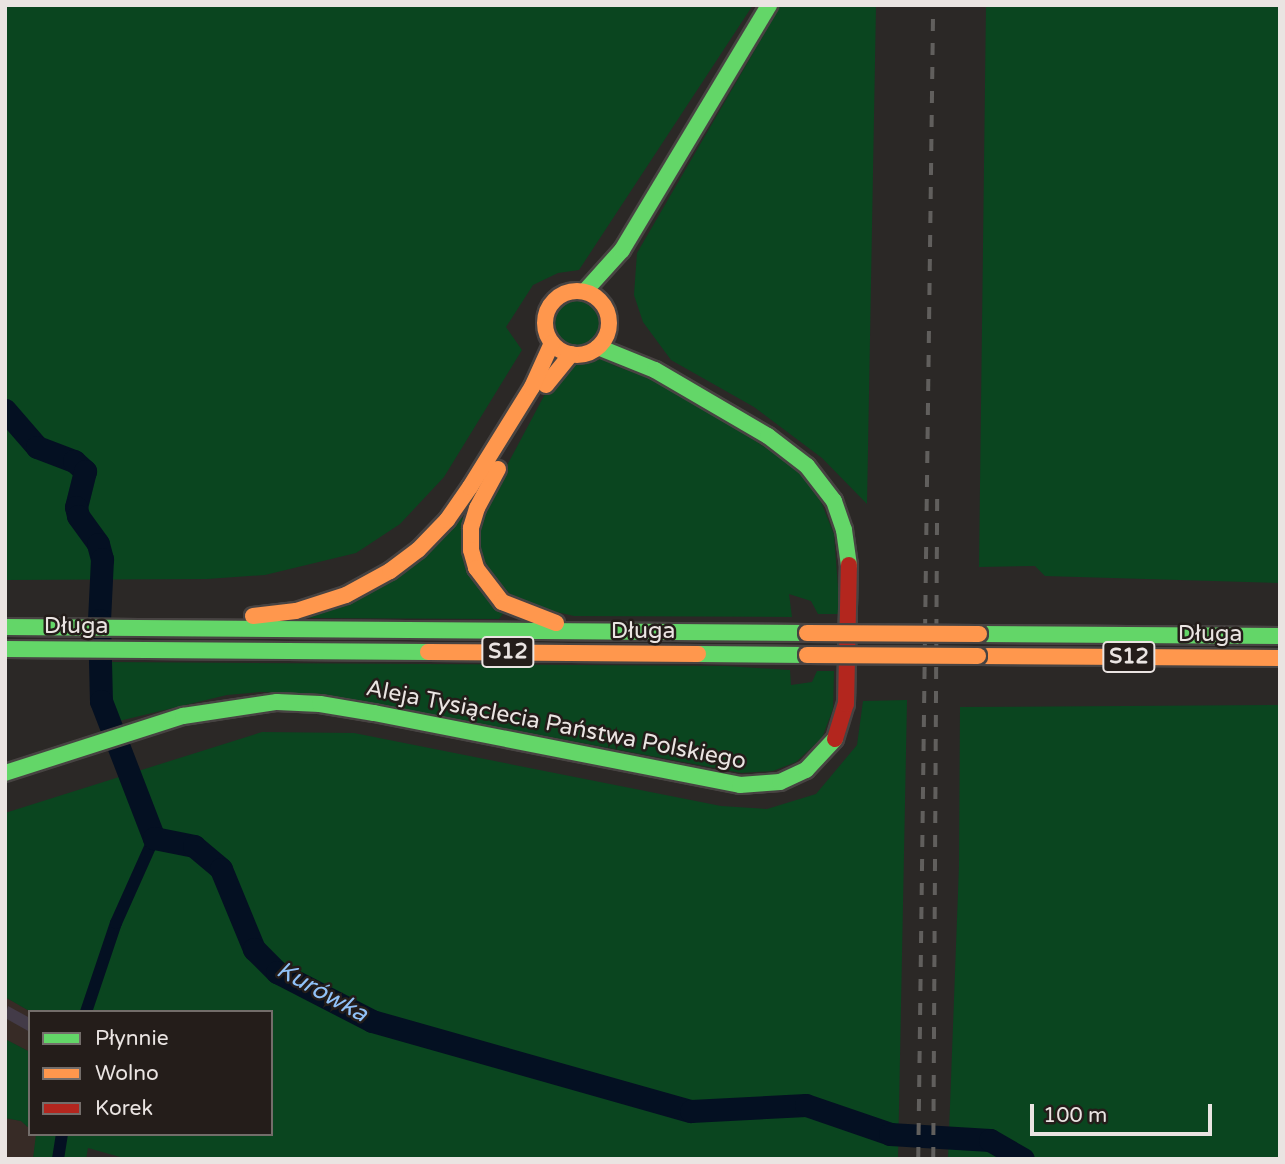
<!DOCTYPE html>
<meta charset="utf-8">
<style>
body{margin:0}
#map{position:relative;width:1285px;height:1164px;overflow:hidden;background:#2b2826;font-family:"Varela Round",sans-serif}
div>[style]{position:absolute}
.built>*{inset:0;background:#372b26}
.green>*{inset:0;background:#0a451f}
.round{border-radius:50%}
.canal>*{height:12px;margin:-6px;padding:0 6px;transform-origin:6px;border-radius:6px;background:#041022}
.river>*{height:23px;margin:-11.5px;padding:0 11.5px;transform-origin:11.5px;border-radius:11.5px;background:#041022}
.building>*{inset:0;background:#433b48}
.roads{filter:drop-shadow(2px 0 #474342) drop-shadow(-2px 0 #474342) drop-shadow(0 2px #474342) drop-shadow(0 -2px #474342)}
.fast>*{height:16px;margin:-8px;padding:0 8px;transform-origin:8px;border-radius:8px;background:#63d668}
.slow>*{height:16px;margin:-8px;padding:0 8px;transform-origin:8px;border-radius:8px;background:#ff974d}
.slow>.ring{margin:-8px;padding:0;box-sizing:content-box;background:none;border:16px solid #ff974d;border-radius:50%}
.jam>*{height:16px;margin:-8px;padding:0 8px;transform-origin:8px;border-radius:8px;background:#b3261e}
.rail>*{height:3.5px;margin-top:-1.75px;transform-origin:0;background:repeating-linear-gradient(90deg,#615f5d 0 12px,transparent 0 24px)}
.bridges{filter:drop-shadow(2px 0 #474342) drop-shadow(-2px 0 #474342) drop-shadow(0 2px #474342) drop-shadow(0 -2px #474342)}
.slow-bridge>*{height:16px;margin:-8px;padding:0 8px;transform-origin:8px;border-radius:8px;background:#ff974d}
span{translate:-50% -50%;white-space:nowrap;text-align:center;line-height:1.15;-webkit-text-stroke:5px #241d1a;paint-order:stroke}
.shield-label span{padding:2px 5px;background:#241d1a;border:2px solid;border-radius:5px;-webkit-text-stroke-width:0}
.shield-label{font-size:21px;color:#eae4e2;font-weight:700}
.street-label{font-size:23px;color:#eae4e2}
.water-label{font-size:24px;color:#91c2f8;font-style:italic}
.frame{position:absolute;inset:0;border:7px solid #eae4e2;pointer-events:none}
.legend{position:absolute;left:28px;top:1010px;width:245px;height:126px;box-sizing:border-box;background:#241d1a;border:2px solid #736d6a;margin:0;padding:9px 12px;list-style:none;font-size:21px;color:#eae4e2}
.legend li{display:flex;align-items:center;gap:14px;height:35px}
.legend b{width:35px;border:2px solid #736d6a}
.scale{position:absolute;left:1030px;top:1104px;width:182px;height:32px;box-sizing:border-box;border:4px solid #eae4e2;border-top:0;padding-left:9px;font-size:21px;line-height:24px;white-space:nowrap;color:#eae4e2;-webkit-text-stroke:5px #241d1a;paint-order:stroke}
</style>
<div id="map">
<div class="built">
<div style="clip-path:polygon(5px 997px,31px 1012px,30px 1052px,5px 1039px)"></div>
<div style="clip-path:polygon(5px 1118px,21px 1121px,30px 1129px,30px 1134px,37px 1135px,33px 1159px,5px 1159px)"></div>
</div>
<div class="green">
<div style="clip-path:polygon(5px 5px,753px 5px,579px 270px,558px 273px,533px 285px,506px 327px,522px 350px,444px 477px,400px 524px,356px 553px,265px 575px,207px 579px,5px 580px)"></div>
<div style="clip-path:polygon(781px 5px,876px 5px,867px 504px,822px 458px,754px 407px,671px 360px,643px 322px,634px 295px,637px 253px)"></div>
<div style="clip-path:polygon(986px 5px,1280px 5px,1280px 583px,1045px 576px,1035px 566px,979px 567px)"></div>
<div class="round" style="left:551px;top:296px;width:52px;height:52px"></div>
<div style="clip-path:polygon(599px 354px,611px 356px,613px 365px,654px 380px,742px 432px,778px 456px,802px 476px,821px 502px,834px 534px,840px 614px,818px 614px,811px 601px,789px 594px,792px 617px,574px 616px,518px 603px,483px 564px,479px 531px,488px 501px,545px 394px,577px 359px)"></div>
<div style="clip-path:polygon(468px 514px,503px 614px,499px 619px,302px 618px)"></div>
<div style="clip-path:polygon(108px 662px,726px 666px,790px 670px,791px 685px,812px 682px,817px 671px,834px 671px,833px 709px,822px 738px,796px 762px,773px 771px,741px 773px,323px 694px,261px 692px,227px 695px,119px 721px,112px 703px)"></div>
<div style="clip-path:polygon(907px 700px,898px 1159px,127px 1159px,88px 1148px,86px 1159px,33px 1159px,36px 1134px,271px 1134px,271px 1012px,31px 1012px,5px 997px,5px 813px,262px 732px,354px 733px,721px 806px,767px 809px,816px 794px,857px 745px,863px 701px)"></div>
<div style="clip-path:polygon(1280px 705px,1280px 1159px,948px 1159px,959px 866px,960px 707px)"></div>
<div style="clip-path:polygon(5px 1039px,30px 1052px,30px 1129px,21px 1121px,5px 1118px)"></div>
</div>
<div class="canal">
<div style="left:86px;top:1012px;width:94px;rotate:-71.4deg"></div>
<div style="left:116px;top:923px;width:93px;rotate:-65.9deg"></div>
<div style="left:58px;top:1159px;width:25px;rotate:-81deg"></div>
</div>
<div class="river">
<div style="left:5px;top:410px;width:49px;rotate:49.1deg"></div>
<div style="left:37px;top:447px;width:40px;rotate:21deg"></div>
<div style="left:74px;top:461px;width:15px;rotate:42deg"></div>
<div style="left:85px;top:471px;width:37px;rotate:104deg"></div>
<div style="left:76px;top:507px;width:9px;rotate:77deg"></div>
<div style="left:78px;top:516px;width:34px;rotate:54deg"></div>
<div style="left:98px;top:544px;width:16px;rotate:75deg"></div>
<div style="left:102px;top:559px;width:61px;rotate:92.8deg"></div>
<div style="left:99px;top:620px;width:81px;rotate:88.6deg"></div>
<div style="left:101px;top:701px;width:147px;rotate:68.9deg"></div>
<div style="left:154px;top:838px;width:41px;rotate:11.3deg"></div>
<div style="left:194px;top:846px;width:35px;rotate:40deg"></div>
<div style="left:221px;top:869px;width:87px;rotate:67.6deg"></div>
<div style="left:254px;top:949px;width:33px;rotate:45deg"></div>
<div style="left:277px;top:972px;width:107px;rotate:27.3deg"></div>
<div style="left:372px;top:1021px;width:331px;rotate:15.8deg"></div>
<div style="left:691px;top:1111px;width:115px;rotate:-3deg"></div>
<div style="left:806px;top:1105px;width:89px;rotate:19deg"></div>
<div style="left:890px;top:1134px;width:100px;rotate:3.4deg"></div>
<div style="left:990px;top:1140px;width:38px;rotate:30deg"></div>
</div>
<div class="building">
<div style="clip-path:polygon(8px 1006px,30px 1018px,30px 1032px,5px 1018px)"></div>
</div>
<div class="roads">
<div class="fast">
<div style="left:585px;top:291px;width:55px;rotate:-47.9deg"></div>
<div style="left:622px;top:250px;width:286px;rotate:-59deg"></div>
<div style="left:598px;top:347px;width:61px;rotate:22deg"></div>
<div style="left:655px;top:370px;width:131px;rotate:30.3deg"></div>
<div style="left:768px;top:436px;width:49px;rotate:37.6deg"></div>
<div style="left:807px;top:466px;width:44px;rotate:52.4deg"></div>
<div style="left:834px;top:501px;width:31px;rotate:71deg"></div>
<div style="left:844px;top:530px;width:35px;rotate:82deg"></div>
<div style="left:5px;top:627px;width:802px;rotate:0.43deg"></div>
<div style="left:979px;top:634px;width:301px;rotate:0.4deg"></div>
<div style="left:5px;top:649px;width:423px;rotate:0.4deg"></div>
<div style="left:698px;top:654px;width:109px;rotate:0.5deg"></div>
<div style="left:5px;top:773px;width:187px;rotate:-17.8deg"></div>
<div style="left:183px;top:716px;width:95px;rotate:-8.5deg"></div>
<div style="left:277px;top:702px;width:43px;rotate:2.7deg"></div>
<div style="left:320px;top:704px;width:55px;rotate:9.5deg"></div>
<div style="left:374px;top:713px;width:373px;rotate:11.1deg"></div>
<div style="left:740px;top:785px;width:40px;rotate:-4.3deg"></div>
<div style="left:780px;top:782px;width:29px;rotate:-25deg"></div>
<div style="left:806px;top:770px;width:42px;rotate:-46.9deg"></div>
</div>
<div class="slow">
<div class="ring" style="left:545px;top:291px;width:48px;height:48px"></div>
<div style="left:546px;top:385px;width:40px;rotate:-51deg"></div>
<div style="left:498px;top:469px;width:44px;rotate:118.3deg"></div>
<div style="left:477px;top:508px;width:21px;rotate:107deg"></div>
<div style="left:471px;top:528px;width:22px;rotate:90deg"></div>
<div style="left:471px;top:550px;width:19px;rotate:74deg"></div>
<div style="left:476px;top:568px;width:43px;rotate:52.6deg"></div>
<div style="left:502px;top:602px;width:58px;rotate:21.3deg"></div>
<div style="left:253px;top:616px;width:43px;rotate:-6.6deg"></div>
<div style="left:296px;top:611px;width:52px;rotate:-17.7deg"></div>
<div style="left:346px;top:595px;width:50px;rotate:-28.6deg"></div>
<div style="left:390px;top:571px;width:35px;rotate:-37deg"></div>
<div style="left:418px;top:550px;width:42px;rotate:-46deg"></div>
<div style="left:447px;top:520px;width:40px;rotate:-55.1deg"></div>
<div style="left:470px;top:487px;width:118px;rotate:-58.2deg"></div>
<div style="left:532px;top:387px;width:48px;rotate:-65.6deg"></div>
<div style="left:428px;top:652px;width:270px;rotate:0.4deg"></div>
<div style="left:978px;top:656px;width:302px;rotate:0.4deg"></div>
</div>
<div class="jam">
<div style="left:835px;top:739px;width:37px;rotate:-73deg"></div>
<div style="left:846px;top:704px;width:139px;rotate:-88.8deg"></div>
</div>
</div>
<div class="rail">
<div style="left:918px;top:1159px;width:1154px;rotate:-89.26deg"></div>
<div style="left:933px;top:1159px;width:667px;rotate:-89.66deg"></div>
</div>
<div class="bridges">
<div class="slow-bridge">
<div style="left:807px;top:633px;width:172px;rotate:0.3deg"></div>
<div style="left:807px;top:655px;width:171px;rotate:0.3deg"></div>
</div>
</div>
<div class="shield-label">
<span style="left:508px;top:652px">S12</span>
<span style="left:1129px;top:657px">S12</span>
</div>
<div class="street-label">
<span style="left:76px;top:626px">Długa</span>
<span style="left:643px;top:631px">Długa</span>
<span style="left:1210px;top:634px">Długa</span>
<span style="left:556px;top:725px;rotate:11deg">Aleja Tysiąclecia Państwa Polskiego</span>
</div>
<div class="water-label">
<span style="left:322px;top:992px;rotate:29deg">Kurówka</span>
</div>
<div class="frame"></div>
<ul class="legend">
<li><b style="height:9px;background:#63d668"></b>Płynnie</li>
<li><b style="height:9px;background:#ff974d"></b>Wolno</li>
<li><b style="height:9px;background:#b3261e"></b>Korek</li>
</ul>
<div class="scale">100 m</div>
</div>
